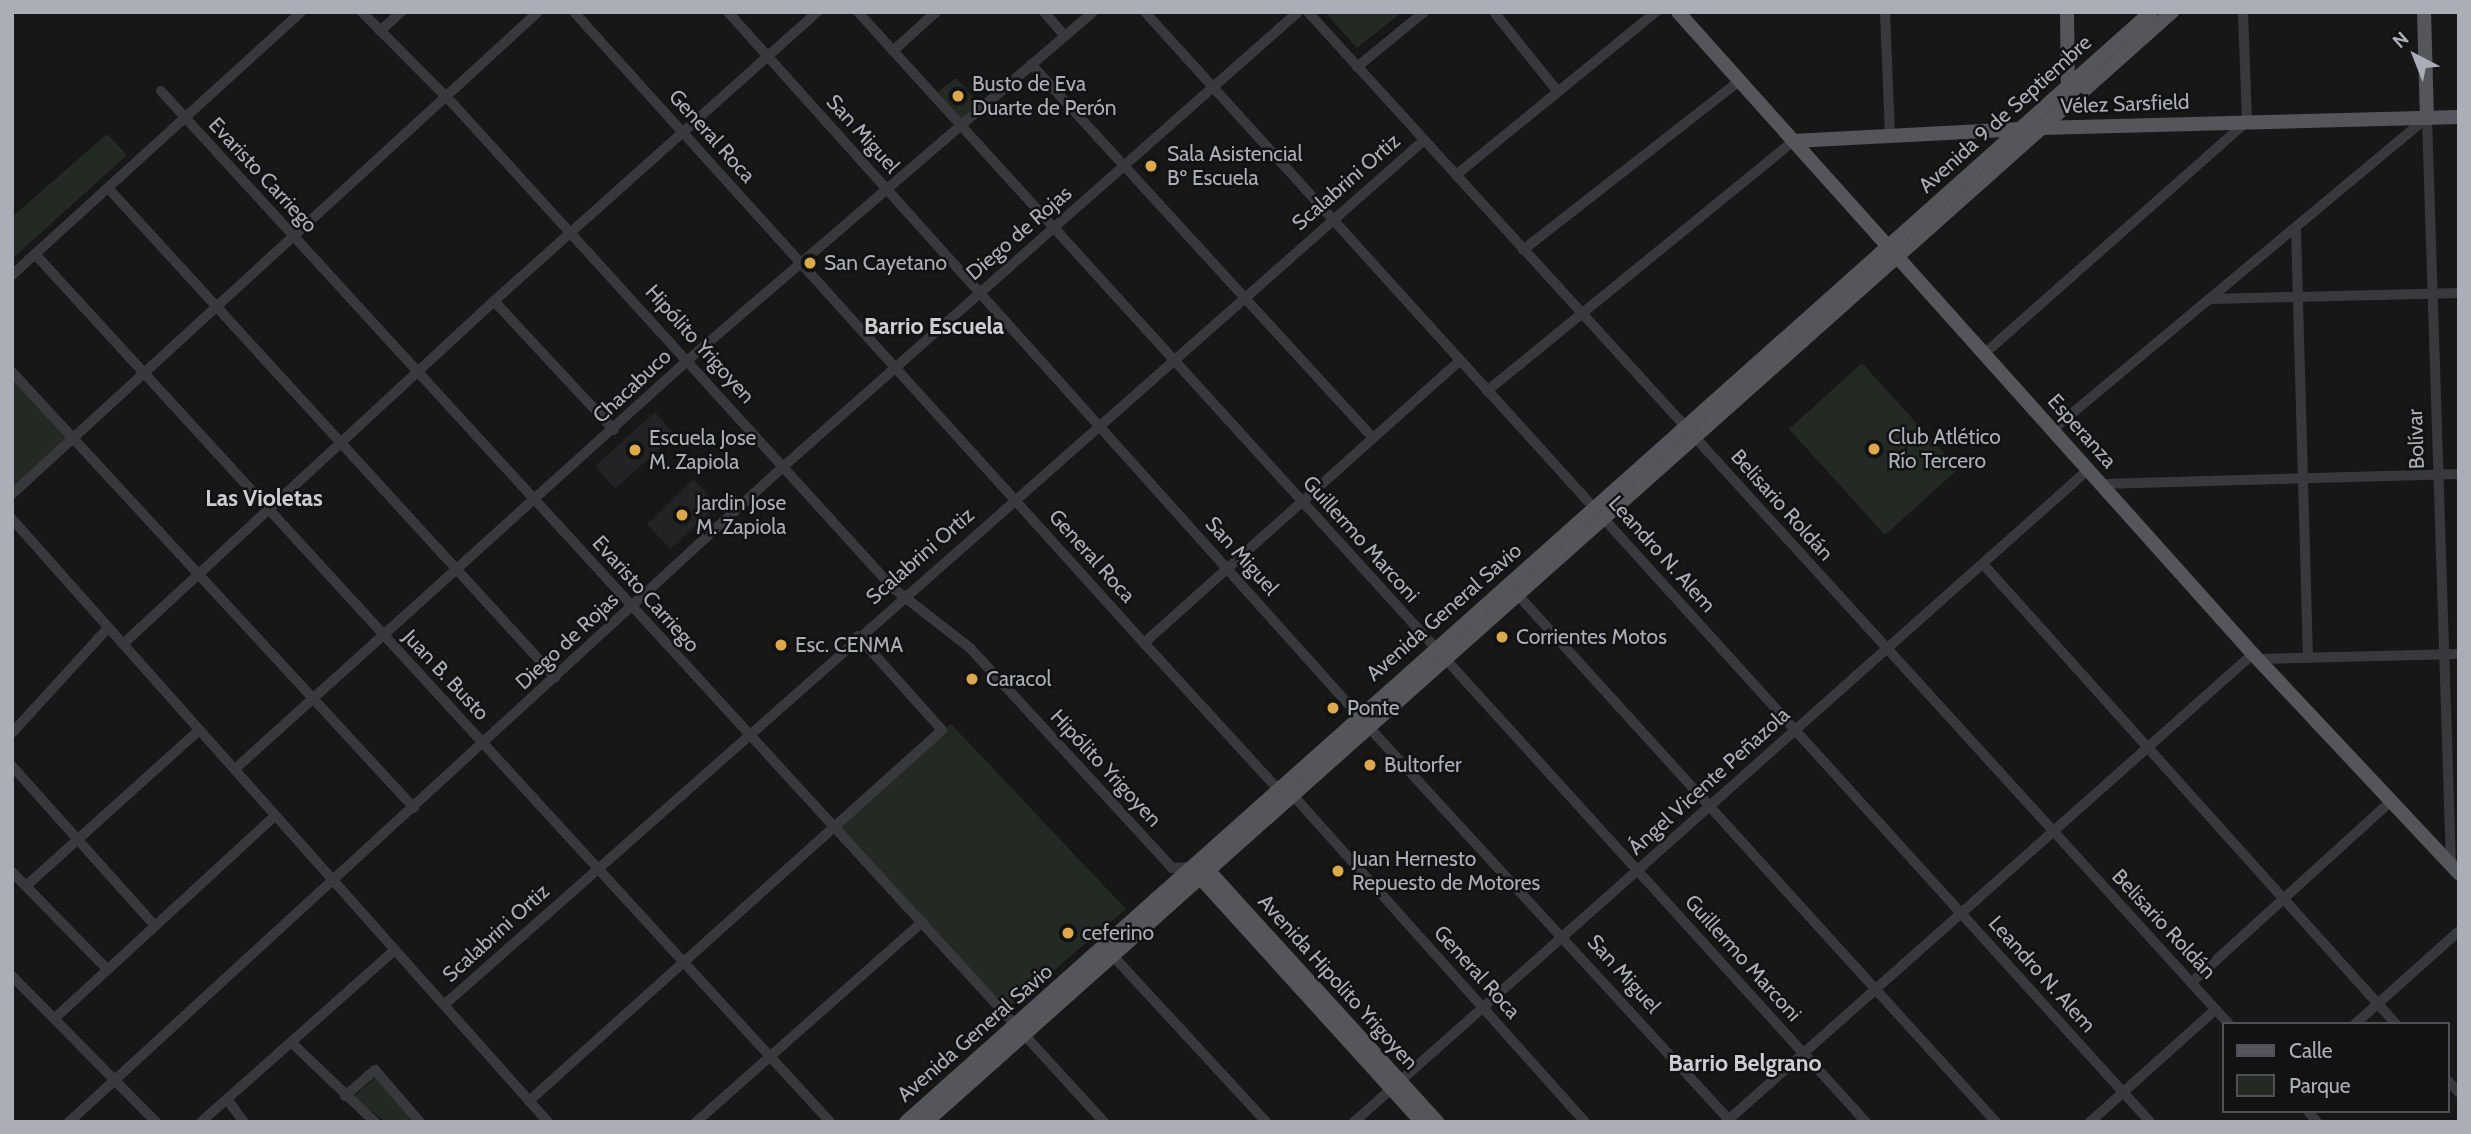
<!DOCTYPE html>
<meta charset="utf-8">
<style>
body{margin:0}
#map{position:relative;width:2471px;height:1134px;overflow:hidden;background:#171718;font-family:Cabin,sans-serif}
div>[style]{position:absolute}
.built>*{inset:0;background:#232325}
.green>*{inset:0;background:#232a24}
.minor>*{height:10px;margin:-5px;padding:0 5px;transform-origin:5px;border-radius:5px;background:#38393d}
.major>*{height:14px;margin:-7px;padding:0 7px;transform-origin:7px;border-radius:7px;background:#55565c}
.dots>*{width:19px;height:19px;translate:-50% -50%;box-sizing:border-box;border:4px solid #121213;border-radius:50%}
span{translate:-50% -50%;white-space:nowrap;text-align:center;line-height:1.15;-webkit-text-stroke:5px #121213;paint-order:stroke}
.poi-label{font-size:21px;color:#aaaeb7}
.left{translate:0 -50%;text-align:left}
.street-label{font-size:21px;color:#aaaeb7}
.neighbourhood-label{font-size:23px;color:#cbcdd3;font-weight:700}
.frame{position:absolute;inset:0;border:14px solid #aaaeb7;pointer-events:none}
.legend{position:absolute;left:2222px;top:1022px;width:228px;height:91px;box-sizing:border-box;background:#121213;border:2px solid #4f5055;margin:0;padding:9px 12px;list-style:none;font-size:21px;color:#aaaeb7}
.legend li{display:flex;align-items:center;gap:14px;height:35px}
.legend b{width:35px;border:2px solid #4f5055}
.north{position:absolute;left:2380px;top:21px;width:70px;height:70px;-webkit-text-stroke:5px #121213;paint-order:stroke;rotate:318deg;font-size:19px;font-weight:700;line-height:28px;text-align:center;color:#aaaeb7}
.north::after{content:'';display:block;margin:auto;width:24px;height:32px;background:#aaaeb7;clip-path:polygon(50% 0,100% 100%,50% 72%,0 100%)}
</style>
<div id="map">
<div class="built">
<div style="clip-path:polygon(655px 412px,675px 435px,615px 489px,595px 466px)"></div>
<div style="clip-path:polygon(694px 479px,717px 506px,670px 549px,647px 524px)"></div>
</div>
<div class="green">
<div style="clip-path:polygon(1325px 12px,1402px 12px,1357px 48px)"></div>
<div style="clip-path:polygon(956px 78px,982px 107px,960px 125px,933px 96px)"></div>
<div style="clip-path:polygon(107px 134px,127px 155px,12px 259px,12px 217px)"></div>
<div style="clip-path:polygon(1862px 363px,1958px 469px,1885px 535px,1789px 429px)"></div>
<div style="clip-path:polygon(12px 377px,69px 437px,12px 487px)"></div>
<div style="clip-path:polygon(951px 724px,1126px 909px,1004px 1013px,835px 827px)"></div>
<div style="clip-path:polygon(376px 1077px,414px 1122px,386px 1122px,353px 1097px)"></div>
</div>
<div class="minor">
<div style="left:362px;top:12px;width:132px;rotate:45.3deg"></div>
<div style="left:455px;top:106px;width:651px;rotate:47.74deg"></div>
<div style="left:893px;top:588px;width:98px;rotate:37.9deg"></div>
<div style="left:970px;top:648px;width:299px;rotate:47.4deg"></div>
<div style="left:1172px;top:868px;width:18px;rotate:-3deg"></div>
<div style="left:574px;top:12px;width:850px;rotate:47.91deg"></div>
<div style="left:1144px;top:643px;width:197px;rotate:47.5deg"></div>
<div style="left:1277px;top:788px;width:26px;rotate:32deg"></div>
<div style="left:1299px;top:802px;width:429px;rotate:48.2deg"></div>
<div style="left:728px;top:12px;width:971px;rotate:48.13deg"></div>
<div style="left:1376px;top:735px;width:525px;rotate:47.47deg"></div>
<div style="left:858px;top:12px;width:1499px;rotate:47.76deg"></div>
<div style="left:1044px;top:12px;width:30px;rotate:49deg"></div>
<div style="left:1145px;top:12px;width:1497px;rotate:47.84deg"></div>
<div style="left:1308px;top:12px;width:1368px;rotate:47.7deg"></div>
<div style="left:1494px;top:12px;width:102px;rotate:51.3deg"></div>
<div style="left:1885px;top:12px;width:124px;rotate:87.7deg"></div>
<div style="left:380px;top:31px;width:28px;rotate:-42deg"></div>
<div style="left:893px;top:51px;width:58px;rotate:-42.2deg"></div>
<div style="left:1031px;top:64px;width:507px;rotate:47.56deg"></div>
<div style="left:1357px;top:67px;width:87px;rotate:-39.4deg"></div>
<div style="left:161px;top:91px;width:1397px;rotate:47.55deg"></div>
<div style="left:2427px;top:118px;width:746px;rotate:88.16deg"></div>
<div style="left:1456px;top:175px;width:258px;rotate:-39.2deg"></div>
<div style="left:108px;top:188px;width:663px;rotate:47.57deg"></div>
<div style="left:2296px;top:229px;width:429px;rotate:88.4deg"></div>
<div style="left:1523px;top:250px;width:273px;rotate:-38deg"></div>
<div style="left:35px;top:254px;width:1177px;rotate:47.51deg"></div>
<div style="left:12px;top:275px;width:391px;rotate:-42.3deg"></div>
<div style="left:2210px;top:299px;width:249px;rotate:-1.4deg"></div>
<div style="left:494px;top:301px;width:176px;rotate:47.1deg"></div>
<div style="left:1984px;top:354px;width:351px;rotate:-41.5deg"></div>
<div style="left:2247px;top:121px;width:109px;rotate:-92.1deg"></div>
<div style="left:12px;top:372px;width:593px;rotate:47.32deg"></div>
<div style="left:1487px;top:391px;width:395px;rotate:-39.2deg"></div>
<div style="left:2052px;top:430px;width:488px;rotate:-39.8deg"></div>
<div style="left:2102px;top:484px;width:357px;rotate:-1.6deg"></div>
<div style="left:12px;top:494px;width:713px;rotate:-42.5deg"></div>
<div style="left:12px;top:519px;width:807px;rotate:48.37deg"></div>
<div style="left:1983px;top:564px;width:618px;rotate:48.08deg"></div>
<div style="left:1517px;top:594px;width:713px;rotate:47.79deg"></div>
<div style="left:1144px;top:643px;width:424px;rotate:-41.8deg"></div>
<div style="left:123px;top:644px;width:505px;rotate:-42.75deg"></div>
<div style="left:494px;top:301px;width:433px;rotate:-41.8deg"></div>
<div style="left:2258px;top:659px;width:201px;rotate:-1.4deg"></div>
<div style="left:12px;top:733px;width:142px;rotate:-47.6deg"></div>
<div style="left:12px;top:766px;width:213px;rotate:48.2deg"></div>
<div style="left:235px;top:769px;width:610px;rotate:-42.08deg"></div>
<div style="left:688px;top:360px;width:534px;rotate:-40.67deg"></div>
<div style="left:12px;top:872px;width:136px;rotate:45.6deg"></div>
<div style="left:26px;top:886px;width:233px;rotate:-42deg"></div>
<div style="left:1114px;top:957px;width:224px;rotate:47.3deg"></div>
<div style="left:12px;top:976px;width:205px;rotate:45.4deg"></div>
<div style="left:2191px;top:983px;width:272px;rotate:-42.3deg"></div>
<div style="left:444px;top:1005px;width:1307px;rotate:-41.43deg"></div>
<div style="left:55px;top:1018px;width:299px;rotate:-42.6deg"></div>
<div style="left:2355px;top:1024px;width:140px;rotate:-41.8deg"></div>
<div style="left:293px;top:1044px;width:113px;rotate:43.6deg"></div>
<div style="left:2448px;top:1081px;width:16px;rotate:47deg"></div>
<div style="left:345px;top:1096px;width:40px;rotate:-41deg"></div>
<div style="left:375px;top:1070px;width:69px;rotate:49.1deg"></div>
<div style="left:227px;top:1099px;width:29px;rotate:54deg"></div>
<div style="left:529px;top:1101px;width:555px;rotate:-41.93deg"></div>
<div style="left:942px;top:730px;width:126px;rotate:-131.8deg"></div>
<div style="left:2308px;top:1111px;width:14px;rotate:51deg"></div>
<div style="left:69px;top:1122px;width:970px;rotate:-42.54deg"></div>
<div style="left:784px;top:466px;width:686px;rotate:-41.45deg"></div>
<div style="left:201px;top:1122px;width:259px;rotate:-41.6deg"></div>
<div style="left:696px;top:1122px;width:302px;rotate:-41.5deg"></div>
<div style="left:1354px;top:1122px;width:983px;rotate:-41.62deg"></div>
<div style="left:1726px;top:1122px;width:705px;rotate:-41.61deg"></div>
<div style="left:2090px;top:1122px;width:169px;rotate:-41.9deg"></div>
</div>
<div class="major">
<div style="left:1678px;top:12px;width:862px;rotate:48.15deg"></div>
<div style="left:2253px;top:654px;width:301px;rotate:46.8deg"></div>
<div style="left:2067px;top:12px;width:79px;rotate:89.3deg"></div>
<div style="left:2424px;top:12px;width:106px;rotate:88.4deg"></div>
<div style="left:1793px;top:141px;width:247px;rotate:-3deg"></div>
<div style="left:2040px;top:128px;width:419px;rotate:-1.5deg"></div>
<div style="left:1208px;top:870px;width:341px;rotate:47.7deg"></div>
<div style="left:1195px;top:872px;width:338px;rotate:47.8deg"></div>
<div style="left:906px;top:1122px;width:1668px;rotate:-41.72deg"></div>
<div style="left:926px;top:1122px;width:1669px;rotate:-41.7deg"></div>
</div>
<div class="dots">
<div style="left:958px;top:96px;background:#dea94a"></div>
<div style="left:1151px;top:166px;background:#dea94a"></div>
<div style="left:810px;top:263px;background:#dea94a"></div>
<div style="left:1874px;top:449px;background:#dea94a"></div>
<div style="left:635px;top:450px;background:#dea94a"></div>
<div style="left:682px;top:515px;background:#dea94a"></div>
<div style="left:1502px;top:637px;background:#dea94a"></div>
<div style="left:781px;top:645px;background:#dea94a"></div>
<div style="left:972px;top:679px;background:#dea94a"></div>
<div style="left:1333px;top:708px;background:#dea94a"></div>
<div style="left:1370px;top:765px;background:#dea94a"></div>
<div style="left:1338px;top:871px;background:#dea94a"></div>
<div style="left:1068px;top:933px;background:#dea94a"></div>
</div>
<div class="poi-label">
<span class="left" style="left:972px;top:96px">Busto de Eva<br>Duarte de Perón</span>
<span class="left" style="left:1167px;top:166px">Sala Asistencial<br>Bº Escuela</span>
<span class="left" style="left:824px;top:263px">San Cayetano</span>
<span class="left" style="left:1888px;top:449px">Club Atlético<br>Río Tercero</span>
<span class="left" style="left:649px;top:450px">Escuela Jose<br>M. Zapiola</span>
<span class="left" style="left:696px;top:515px">Jardin Jose<br>M. Zapiola</span>
<span class="left" style="left:1516px;top:637px">Corrientes Motos</span>
<span class="left" style="left:795px;top:645px">Esc. CENMA</span>
<span class="left" style="left:986px;top:679px">Caracol</span>
<span class="left" style="left:1347px;top:708px">Ponte</span>
<span class="left" style="left:1384px;top:765px">Bultorfer</span>
<span class="left" style="left:1352px;top:871px">Juan Hernesto<br>Repuesto de Motores</span>
<span class="left" style="left:1082px;top:933px">ceferino</span>
</div>
<div class="street-label">
<span style="left:2125px;top:104px;rotate:-2deg">Vélez Sarsfield</span>
<span style="left:2005px;top:114px;rotate:-42deg">Avenida 9 de Septiembre</span>
<span style="left:863px;top:134px;rotate:48deg">San Miguel</span>
<span style="left:712px;top:136px;rotate:48deg">General Roca</span>
<span style="left:263px;top:175px;rotate:47deg">Evaristo Carriego</span>
<span style="left:1346px;top:182px;rotate:-41deg">Scalabrini Ortiz</span>
<span style="left:1019px;top:233px;rotate:-41deg">Diego de Rojas</span>
<span style="left:700px;top:344px;rotate:48deg">Hipólito Yrigoyen</span>
<span style="left:632px;top:386px;rotate:-43deg">Chacabuco</span>
<span style="left:2082px;top:431px;rotate:48deg">Esperanza</span>
<span style="left:2416px;top:439px;rotate:-92deg">Bolívar</span>
<span style="left:1782px;top:505px;rotate:48deg">Belisario Roldán</span>
<span style="left:1361px;top:539px;rotate:48deg">Guillermo Marconi</span>
<span style="left:1662px;top:554px;rotate:48deg">Leandro N. Alem</span>
<span style="left:920px;top:556px;rotate:-41deg">Scalabrini Ortiz</span>
<span style="left:1092px;top:556px;rotate:48deg">General Roca</span>
<span style="left:1242px;top:556px;rotate:48deg">San Miguel</span>
<span style="left:646px;top:594px;rotate:48deg">Evaristo Carriego</span>
<span style="left:1444px;top:612px;rotate:-41deg">Avenida General Savio</span>
<span style="left:567px;top:641px;rotate:-43deg">Diego de Rojas</span>
<span style="left:446px;top:675px;rotate:47deg">Juan B. Busto</span>
<span style="left:1106px;top:768px;rotate:47deg">Hipólito Yrigoyen</span>
<span style="left:1709px;top:781px;rotate:-42deg">Ángel Vicente Peñazola</span>
<span style="left:2164px;top:924px;rotate:47deg">Belisario Roldán</span>
<span style="left:496px;top:933px;rotate:-42deg">Scalabrini Ortiz</span>
<span style="left:1743px;top:958px;rotate:48deg">Guillermo Marconi</span>
<span style="left:1477px;top:972px;rotate:48deg">General Roca</span>
<span style="left:1624px;top:974px;rotate:48deg">San Miguel</span>
<span style="left:2042px;top:974px;rotate:48deg">Leandro N. Alem</span>
<span style="left:1338px;top:982px;rotate:48deg">Avenida Hipolito Yrigoyen</span>
<span style="left:975px;top:1033px;rotate:-41deg">Avenida General Savio</span>
</div>
<div class="neighbourhood-label">
<span style="left:934px;top:326px">Barrio Escuela</span>
<span style="left:264px;top:498px">Las Violetas</span>
<span style="left:1745px;top:1063px">Barrio Belgrano</span>
</div>
<div class="frame"></div>
<ul class="legend">
<li><b style="height:9px;background:#55565c"></b>Calle</li>
<li><b style="height:19px;background:#232a24"></b>Parque</li>
</ul>
<div class="north">N</div>
</div>
